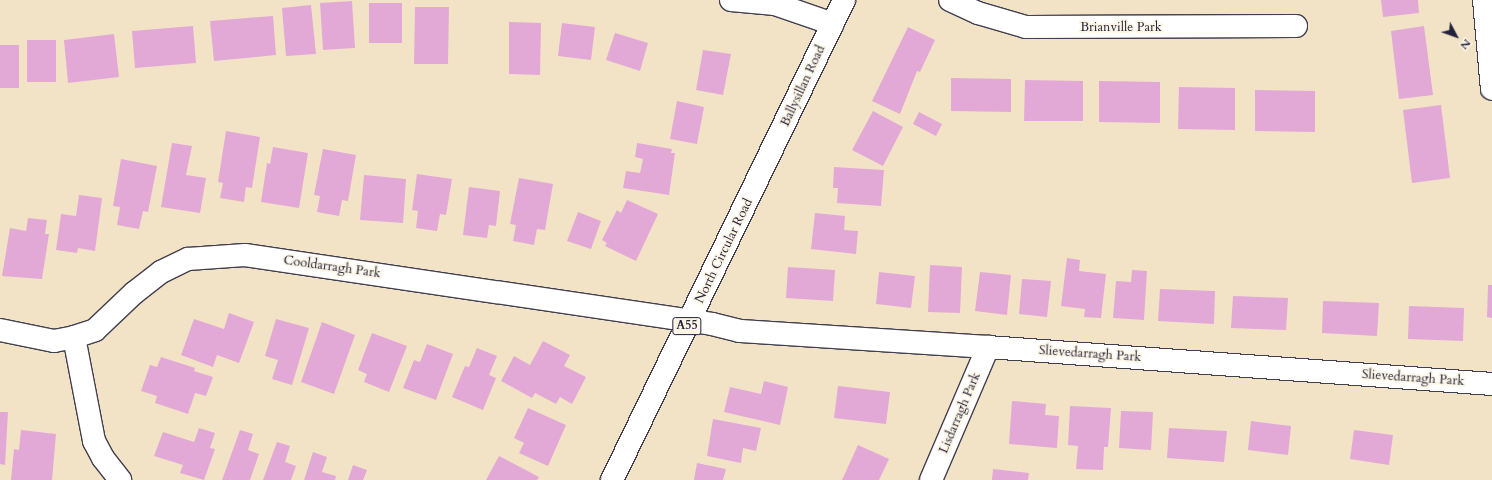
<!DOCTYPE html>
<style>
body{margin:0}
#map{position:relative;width:1492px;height:480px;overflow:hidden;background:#f3e3c6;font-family:Cardo,serif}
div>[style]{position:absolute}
.building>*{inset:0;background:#e2a9d7}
.roads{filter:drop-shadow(1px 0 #413f50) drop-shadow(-1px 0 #413f50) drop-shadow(0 1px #413f50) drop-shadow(0 -1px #413f50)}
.minor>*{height:22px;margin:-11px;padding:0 11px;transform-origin:11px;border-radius:11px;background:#fff}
.trunk>*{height:22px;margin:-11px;padding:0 11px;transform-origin:11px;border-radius:11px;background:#fff}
span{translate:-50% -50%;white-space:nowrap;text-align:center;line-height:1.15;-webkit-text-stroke:3.5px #fcf5e5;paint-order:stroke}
.shield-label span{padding:1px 3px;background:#fcf5e5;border:1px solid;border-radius:3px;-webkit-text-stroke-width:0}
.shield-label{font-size:12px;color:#22223b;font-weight:700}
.street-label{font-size:13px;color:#22223b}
.north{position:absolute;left:1436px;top:16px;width:40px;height:40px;-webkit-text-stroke:3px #fcf5e5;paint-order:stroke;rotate:131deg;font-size:11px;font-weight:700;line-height:16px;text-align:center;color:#22223b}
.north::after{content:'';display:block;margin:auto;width:14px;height:18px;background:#22223b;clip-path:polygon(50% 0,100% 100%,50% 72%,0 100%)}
</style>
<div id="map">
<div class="building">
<div style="clip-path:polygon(1381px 0,1418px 0,1419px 13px,1383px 17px)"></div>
<div style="clip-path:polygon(352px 1px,355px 48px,323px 50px,320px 3px)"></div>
<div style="clip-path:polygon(369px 3px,402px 3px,402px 43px,369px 43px)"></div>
<div style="clip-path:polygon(311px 5px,316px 54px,286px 56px,282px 8px)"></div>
<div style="clip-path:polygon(415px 7px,449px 7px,448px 64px,414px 64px)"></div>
<div style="clip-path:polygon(273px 16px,276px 55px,214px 61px,210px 21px)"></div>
<div style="clip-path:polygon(509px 22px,541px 23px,540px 75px,509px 74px)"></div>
<div style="clip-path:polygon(562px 23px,595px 27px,591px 60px,558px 56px)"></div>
<div style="clip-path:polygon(193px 26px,196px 63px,135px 68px,132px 31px)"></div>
<div style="clip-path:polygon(1424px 26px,1433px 95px,1399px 99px,1391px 31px)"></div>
<div style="clip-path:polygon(908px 27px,935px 40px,920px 72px,917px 71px,915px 76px,900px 114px,872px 101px)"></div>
<div style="clip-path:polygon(615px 33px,648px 43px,640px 71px,606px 60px)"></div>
<div style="clip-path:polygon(114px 34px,119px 77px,68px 83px,64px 40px)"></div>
<div style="clip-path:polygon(27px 40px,56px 40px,56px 82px,27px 82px)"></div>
<div style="clip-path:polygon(0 45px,19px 45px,19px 88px,0 88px)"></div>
<div style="clip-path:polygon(703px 50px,731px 54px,723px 95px,696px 90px)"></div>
<div style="clip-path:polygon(951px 78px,1011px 79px,1011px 112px,951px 111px)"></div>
<div style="clip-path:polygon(1025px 80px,1083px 81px,1083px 121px,1024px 121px)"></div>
<div style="clip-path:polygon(1099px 81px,1160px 82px,1160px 123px,1099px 122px)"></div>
<div style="clip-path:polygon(1179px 87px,1235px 88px,1235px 130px,1178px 129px)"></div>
<div style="clip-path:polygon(1255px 90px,1315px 91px,1315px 132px,1255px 131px)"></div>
<div style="clip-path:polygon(677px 101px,704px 107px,697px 144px,670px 139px)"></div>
<div style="clip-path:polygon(1441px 105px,1450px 178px,1412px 183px,1403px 110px)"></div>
<div style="clip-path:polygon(873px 111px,903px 127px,883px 166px,852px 150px)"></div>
<div style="clip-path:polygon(919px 112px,942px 124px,936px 136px,913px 124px)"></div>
<div style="clip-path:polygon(226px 131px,260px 137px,252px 188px,246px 187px,244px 202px,220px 198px,223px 183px,218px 182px)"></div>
<div style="clip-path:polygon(172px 143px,192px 146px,186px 175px,206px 178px,200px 213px,161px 207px)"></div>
<div style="clip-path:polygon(637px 143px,672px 149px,671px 153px,675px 153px,669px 195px,623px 188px,626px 171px,640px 173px,643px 159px,635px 157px)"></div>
<div style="clip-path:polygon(273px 147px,308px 153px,299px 208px,261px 202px,267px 163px,270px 164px)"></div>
<div style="clip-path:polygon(323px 149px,356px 155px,348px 201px,342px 200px,339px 216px,317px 212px,320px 196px,314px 195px)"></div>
<div style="clip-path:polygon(121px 159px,157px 166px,148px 212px,143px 211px,139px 229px,117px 225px,120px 207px,113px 206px)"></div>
<div style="clip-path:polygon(834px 167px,884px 170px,881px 206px,837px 203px,838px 188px,833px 188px)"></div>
<div style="clip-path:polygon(417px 174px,452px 179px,446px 215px,440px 214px,437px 231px,416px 228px,418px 211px,412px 210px)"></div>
<div style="clip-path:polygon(364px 175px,406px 179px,403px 223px,360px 220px)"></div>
<div style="clip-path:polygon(519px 178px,553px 184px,545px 230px,537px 229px,534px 245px,513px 241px,516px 225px,510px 224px)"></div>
<div style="clip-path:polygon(469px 187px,500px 191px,496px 226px,489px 225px,487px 238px,463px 235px)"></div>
<div style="clip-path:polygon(79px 195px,102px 198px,95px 251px,78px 248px,77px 253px,56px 250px,61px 214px,76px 216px)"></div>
<div style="clip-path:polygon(627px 200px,658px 214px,636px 261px,605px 246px,607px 243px,602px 240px,617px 210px,621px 213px)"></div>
<div style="clip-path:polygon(578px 212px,601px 221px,591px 249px,567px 241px)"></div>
<div style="clip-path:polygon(815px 213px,845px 216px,844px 230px,858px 231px,856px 254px,811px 249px)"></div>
<div style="clip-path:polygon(28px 218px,47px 220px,45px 234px,49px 234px,42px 279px,2px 276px,10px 228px,26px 231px)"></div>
<div style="clip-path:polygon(1067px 258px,1080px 260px,1079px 271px,1106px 274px,1101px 318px,1084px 317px,1085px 309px,1061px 306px)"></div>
<div style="clip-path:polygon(930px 265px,962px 267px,960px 313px,928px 312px)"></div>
<div style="clip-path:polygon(788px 267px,835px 270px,833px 301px,786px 298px)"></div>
<div style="clip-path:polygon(1132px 270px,1147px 271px,1144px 320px,1113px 318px,1116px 281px,1131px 282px)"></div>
<div style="clip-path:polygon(879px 272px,915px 276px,911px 308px,876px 304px)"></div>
<div style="clip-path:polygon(980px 272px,1011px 275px,1007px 315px,975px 311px)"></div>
<div style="clip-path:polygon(1022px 279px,1051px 281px,1047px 317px,1019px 314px)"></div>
<div style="clip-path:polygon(1488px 285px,1492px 285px,1492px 318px,1487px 317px)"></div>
<div style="clip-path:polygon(1160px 289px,1215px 291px,1214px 324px,1158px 321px)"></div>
<div style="clip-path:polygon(1233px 296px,1288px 298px,1286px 330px,1231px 328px)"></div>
<div style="clip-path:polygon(1323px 301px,1379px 303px,1377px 336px,1322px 333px)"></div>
<div style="clip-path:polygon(1409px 306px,1464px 308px,1463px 341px,1408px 339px)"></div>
<div style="clip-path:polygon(229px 313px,254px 322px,239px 363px,217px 355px,213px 367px,181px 355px,194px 319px,224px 329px)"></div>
<div style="clip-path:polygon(276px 319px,309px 328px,292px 385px,272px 379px,278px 360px,265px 356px)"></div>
<div style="clip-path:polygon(322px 322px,355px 335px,334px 394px,301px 382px)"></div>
<div style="clip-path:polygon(372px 333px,407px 346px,389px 392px,364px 382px,367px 374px,358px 370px)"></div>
<div style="clip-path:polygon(543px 341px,570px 355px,564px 366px,586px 377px,572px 404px,560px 397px,556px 404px,535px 393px,532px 398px,501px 381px,514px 356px,530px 365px)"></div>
<div style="clip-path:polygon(427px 344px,453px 354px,436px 400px,403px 388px,414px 360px,420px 362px)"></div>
<div style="clip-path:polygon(477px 348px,497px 356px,489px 375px,496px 378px,483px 410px,452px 397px,465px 366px,469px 367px)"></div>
<div style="clip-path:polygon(161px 357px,195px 368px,194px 371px,213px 377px,206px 396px,195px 393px,188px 414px,155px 403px,157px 396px,141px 391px,150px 365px,157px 367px)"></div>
<div style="clip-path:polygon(764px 381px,788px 387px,780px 425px,724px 412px,730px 387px,761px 394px)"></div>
<div style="clip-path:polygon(838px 386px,890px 392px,886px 424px,834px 418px)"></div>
<div style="clip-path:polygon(1012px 401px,1046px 404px,1045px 415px,1059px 416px,1057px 448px,1009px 444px)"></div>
<div style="clip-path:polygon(1070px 406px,1111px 408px,1108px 447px,1104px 447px,1103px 470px,1076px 469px,1078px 446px,1068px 445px)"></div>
<div style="clip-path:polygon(528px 408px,566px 425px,548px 466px,519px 453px,524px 443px,514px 438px)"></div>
<div style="clip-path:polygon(1121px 411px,1153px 412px,1151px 450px,1119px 448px)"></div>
<div style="clip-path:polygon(0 412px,8px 412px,5px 465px,0 464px)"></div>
<div style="clip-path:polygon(713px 419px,761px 428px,756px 451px,743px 448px,741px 463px,707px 456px)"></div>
<div style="clip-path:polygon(1251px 421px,1291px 426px,1288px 455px,1248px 450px)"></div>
<div style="clip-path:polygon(199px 428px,215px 433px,210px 448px,215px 449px,204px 480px,180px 473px,183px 465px,154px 456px,163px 432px,194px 442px)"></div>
<div style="clip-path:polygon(1169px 428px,1227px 431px,1224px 462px,1167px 458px)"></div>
<div style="clip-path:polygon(21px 430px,56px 434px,52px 480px,11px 480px,14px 449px,19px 450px)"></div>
<div style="clip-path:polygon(240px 430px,253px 434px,248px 450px,259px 454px,250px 480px,222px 480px)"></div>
<div style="clip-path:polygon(1354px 430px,1393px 435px,1389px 465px,1350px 459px)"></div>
<div style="clip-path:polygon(277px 442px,290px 446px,285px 462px,296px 466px,291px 480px,263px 480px)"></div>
<div style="clip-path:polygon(858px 445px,889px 459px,879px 480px,842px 480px)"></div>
<div style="clip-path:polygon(313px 452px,327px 457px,322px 472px,336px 476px,335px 480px,304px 480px)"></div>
<div style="clip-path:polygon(499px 456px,539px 477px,537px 480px,486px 480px)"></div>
<div style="clip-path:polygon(697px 463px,726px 469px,723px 480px,694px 480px)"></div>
<div style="clip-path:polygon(353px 465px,367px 470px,363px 480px,348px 480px)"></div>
<div style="clip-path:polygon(993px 469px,1029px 473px,1028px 480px,992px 480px)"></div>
</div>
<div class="roads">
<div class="minor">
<div style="left:731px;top:0;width:44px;rotate:5.2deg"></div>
<div style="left:775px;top:4px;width:61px;rotate:19deg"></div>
<div style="left:950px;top:0;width:31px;rotate:25deg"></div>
<div style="left:978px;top:13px;width:50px;rotate:16.3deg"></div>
<div style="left:1026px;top:27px;width:270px;rotate:-0.2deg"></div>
<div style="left:1484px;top:0;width:89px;rotate:84.9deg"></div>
<div style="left:0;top:330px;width:55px;rotate:11.5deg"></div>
<div style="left:54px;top:341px;width:20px;rotate:-11deg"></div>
<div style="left:74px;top:337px;width:22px;rotate:-18deg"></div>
<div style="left:95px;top:330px;width:54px;rotate:-43.5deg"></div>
<div style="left:134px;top:293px;width:34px;rotate:-38deg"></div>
<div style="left:161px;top:272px;width:30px;rotate:-26deg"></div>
<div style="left:188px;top:259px;width:57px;rotate:-4deg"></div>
<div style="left:245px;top:255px;width:472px;rotate:8.4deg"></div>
<div style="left:712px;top:324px;width:29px;rotate:14deg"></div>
<div style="left:740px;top:331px;width:249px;rotate:3.7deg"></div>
<div style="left:988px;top:347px;width:505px;rotate:4.2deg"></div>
<div style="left:74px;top:337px;width:106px;rotate:79.1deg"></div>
<div style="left:94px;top:441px;width:19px;rotate:62deg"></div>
<div style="left:103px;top:458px;width:28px;rotate:52deg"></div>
<div style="left:931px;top:480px;width:145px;rotate:-66.8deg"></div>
</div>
<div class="trunk">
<div style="left:612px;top:480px;width:533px;rotate:-64.2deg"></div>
</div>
</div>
<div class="shield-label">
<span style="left:687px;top:326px">A55</span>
</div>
<div class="street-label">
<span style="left:1121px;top:27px">Brianville Park</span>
<span style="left:803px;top:86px;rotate:-65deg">Ballysillan Road</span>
<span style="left:724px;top:251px;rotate:-64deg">North Circular Road</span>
<span style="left:332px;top:267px;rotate:8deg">Cooldarragh Park</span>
<span style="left:1090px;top:354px;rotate:4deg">Slievedarragh Park</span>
<span style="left:1413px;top:378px;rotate:4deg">Slievedarragh Park</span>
<span style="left:960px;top:413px;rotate:-67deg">Lisdarragh Park</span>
</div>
<div class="north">N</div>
</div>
